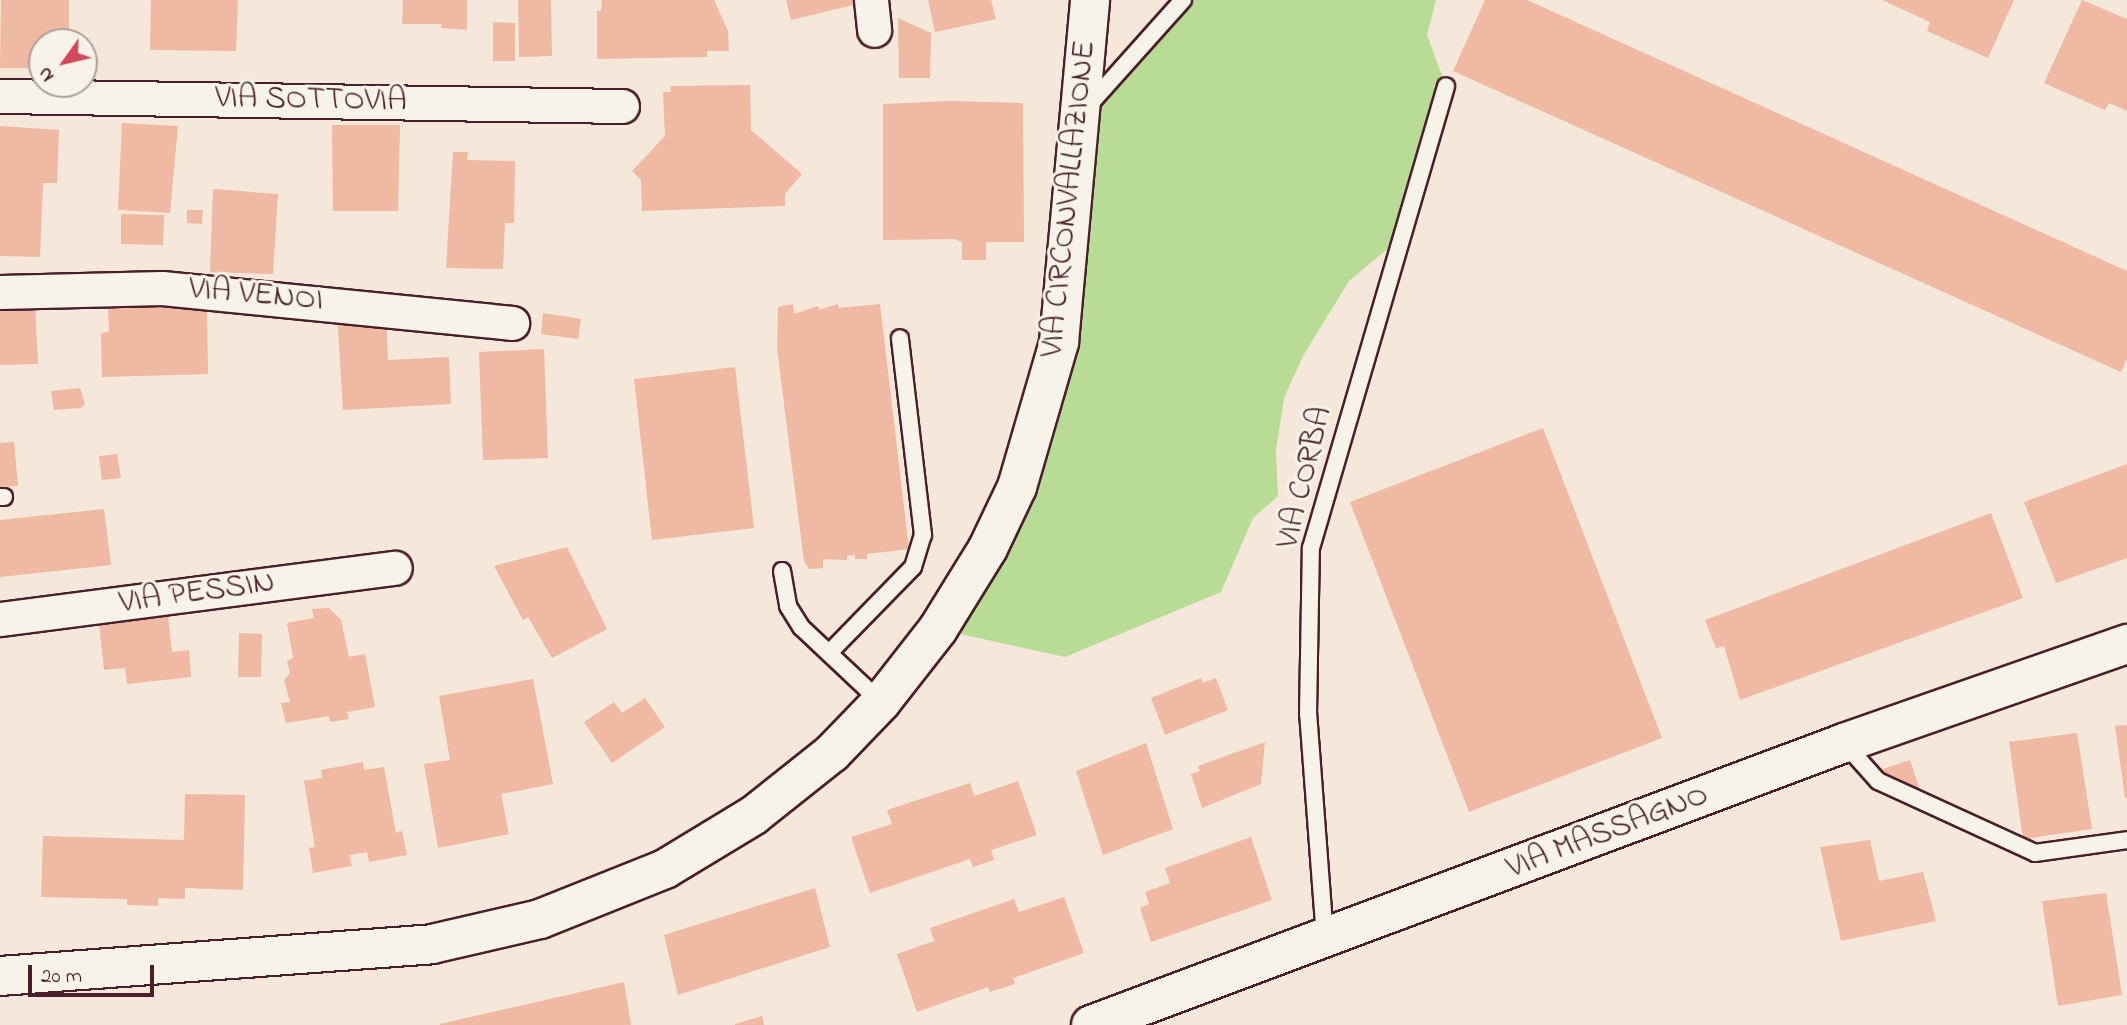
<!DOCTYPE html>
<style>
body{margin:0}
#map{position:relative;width:2127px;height:1025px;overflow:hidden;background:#f5e7da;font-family:"Indie Flower",sans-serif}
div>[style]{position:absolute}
.green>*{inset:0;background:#b8dc96}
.building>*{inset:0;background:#efb9a3}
.roads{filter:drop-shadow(2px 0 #4a1f2b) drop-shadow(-2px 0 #4a1f2b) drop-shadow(0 2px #4a1f2b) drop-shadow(0 -2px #4a1f2b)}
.service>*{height:16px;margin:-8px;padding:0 8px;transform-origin:8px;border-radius:8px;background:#f7f3e8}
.minor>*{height:33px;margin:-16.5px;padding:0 16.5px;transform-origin:16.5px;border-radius:16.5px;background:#f7f3e8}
.tertiary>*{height:38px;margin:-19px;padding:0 19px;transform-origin:19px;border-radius:19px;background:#f7f3e8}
.secondary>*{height:38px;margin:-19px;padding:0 19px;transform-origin:19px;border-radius:19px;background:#f7f3e8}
span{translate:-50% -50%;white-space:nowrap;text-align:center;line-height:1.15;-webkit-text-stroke:6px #f7f3e8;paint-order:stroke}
.street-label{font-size:32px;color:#4a1f2b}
.north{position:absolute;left:28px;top:28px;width:70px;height:70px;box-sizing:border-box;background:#f7f3e8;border:2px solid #b29e9c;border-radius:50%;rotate:236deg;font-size:19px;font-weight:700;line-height:28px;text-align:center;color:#4a1f2b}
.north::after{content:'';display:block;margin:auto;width:24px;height:32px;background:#d1495b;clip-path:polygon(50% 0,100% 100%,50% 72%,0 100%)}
.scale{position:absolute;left:28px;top:965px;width:126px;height:32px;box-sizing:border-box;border:4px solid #4a1f2b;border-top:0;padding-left:9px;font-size:21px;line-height:24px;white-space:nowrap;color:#4a1f2b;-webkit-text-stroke:5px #f7f3e8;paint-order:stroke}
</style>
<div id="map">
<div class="green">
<div style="clip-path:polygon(1183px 0,1436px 0,1427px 35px,1446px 86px,1403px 236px,1349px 281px,1303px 356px,1284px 398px,1276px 451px,1278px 496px,1253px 518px,1221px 592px,1065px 657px,938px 629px,1017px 487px,1082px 112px)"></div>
</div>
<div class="building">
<div style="clip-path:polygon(1px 0,69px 0,69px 42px,42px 42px,42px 68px,0 68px)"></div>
<div style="clip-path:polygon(151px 0,238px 0,236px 51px,150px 50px)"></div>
<div style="clip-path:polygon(403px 0,467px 0,467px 30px,441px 28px,442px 24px,402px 24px)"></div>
<div style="clip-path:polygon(518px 0,551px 0,552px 56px,519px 57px)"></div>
<div style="clip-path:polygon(602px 0,714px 0,728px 31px,729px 51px,707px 51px,707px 57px,597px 59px,597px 11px,601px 11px)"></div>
<div style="clip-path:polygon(786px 0,856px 0,857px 4px,791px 20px)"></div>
<div style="clip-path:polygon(928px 0,991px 0,996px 19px,935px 32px)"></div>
<div style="clip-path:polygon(1485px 0,1527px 0,2127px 271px,2127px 359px,2121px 372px,1453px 71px)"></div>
<div style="clip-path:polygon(1882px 0,2014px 0,1988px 58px,1927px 31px,1930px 22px)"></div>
<div style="clip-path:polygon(2082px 0,2127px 19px,2127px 111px,2109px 103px,2105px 110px,2044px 83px)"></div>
<div style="clip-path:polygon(898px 18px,931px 33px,930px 78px,899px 78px)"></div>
<div style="clip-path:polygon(493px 22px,515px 23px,515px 61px,493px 61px)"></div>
<div style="clip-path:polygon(750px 85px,751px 130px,802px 174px,785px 194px,785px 206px,642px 211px,641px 180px,632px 171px,665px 136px,663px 92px,671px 92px,670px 86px)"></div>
<div style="clip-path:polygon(951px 101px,1023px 103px,1024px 242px,986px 242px,986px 260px,962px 260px,962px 242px,954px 239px,883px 240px,883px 104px)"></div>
<div style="clip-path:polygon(122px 123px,178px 126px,170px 213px,118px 210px)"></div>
<div style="clip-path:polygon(332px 125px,400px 125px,398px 211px,333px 211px)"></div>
<div style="clip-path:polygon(0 126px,59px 130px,57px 183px,43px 183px,40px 257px,0 256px)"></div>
<div style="clip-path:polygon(453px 152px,468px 152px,467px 160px,515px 161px,514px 223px,505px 223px,503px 269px,446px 268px)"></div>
<div style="clip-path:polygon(213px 189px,278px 194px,273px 274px,210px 272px)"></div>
<div style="clip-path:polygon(187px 210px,203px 210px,202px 224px,187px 223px)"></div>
<div style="clip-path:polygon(121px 214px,164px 215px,163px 245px,121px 244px)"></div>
<div style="clip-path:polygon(35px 303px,38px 364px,0 365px,0 304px)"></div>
<div style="clip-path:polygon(108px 303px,207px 308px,208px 374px,102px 377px,101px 333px,109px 332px)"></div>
<div style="clip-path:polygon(793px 304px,794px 314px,818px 306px,819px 310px,838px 304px,838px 308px,880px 304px,909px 549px,867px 554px,867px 559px,855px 559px,855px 555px,847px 556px,847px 560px,823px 559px,823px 568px,809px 569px,804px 561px,777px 349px,778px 307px)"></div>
<div style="clip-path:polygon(386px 311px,388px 360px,449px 357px,451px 404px,343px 410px,337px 314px)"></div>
<div style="clip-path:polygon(543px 313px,581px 319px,578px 339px,541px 334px)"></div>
<div style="clip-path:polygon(544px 349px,548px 458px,483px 460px,479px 352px)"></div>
<div style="clip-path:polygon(735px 367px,754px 528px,652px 540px,634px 379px)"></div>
<div style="clip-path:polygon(80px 388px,85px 404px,81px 408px,54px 410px,51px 391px)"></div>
<div style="clip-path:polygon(1543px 428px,1662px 738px,1469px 812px,1350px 502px)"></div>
<div style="clip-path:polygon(14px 442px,18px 486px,0 487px,0 443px)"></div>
<div style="clip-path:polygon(117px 454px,121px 478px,102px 480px,99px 456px)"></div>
<div style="clip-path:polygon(2127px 464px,2127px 558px,2056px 583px,2024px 502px)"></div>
<div style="clip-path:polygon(104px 509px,111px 565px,0 577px,0 520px)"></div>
<div style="clip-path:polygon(1991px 513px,2023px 598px,1740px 700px,1724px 646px,1716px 648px,1705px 620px)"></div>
<div style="clip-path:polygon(567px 547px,607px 629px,552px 658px,528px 617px,523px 620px,494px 566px)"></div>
<div style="clip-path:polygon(167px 607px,172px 652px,189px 650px,191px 677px,127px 684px,125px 668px,104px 670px,99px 624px,121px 622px,119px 612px)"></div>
<div style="clip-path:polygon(329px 608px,341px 620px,349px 657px,365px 654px,375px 707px,347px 712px,349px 719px,330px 722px,329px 716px,286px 723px,281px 703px,290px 702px,284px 680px,290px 673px,287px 661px,293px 658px,287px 623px,314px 618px,312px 609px)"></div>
<div style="clip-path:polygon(239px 633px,262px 634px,261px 677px,238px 677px)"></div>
<div style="clip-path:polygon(1201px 678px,1203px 683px,1216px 678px,1228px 710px,1165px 735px,1151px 698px)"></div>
<div style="clip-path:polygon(533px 679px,553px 784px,501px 794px,509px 834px,438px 848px,424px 764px,450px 760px,439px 696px)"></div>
<div style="clip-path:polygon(645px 698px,665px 727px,612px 763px,584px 722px,614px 702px,622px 713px)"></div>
<div style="clip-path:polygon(2127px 725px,2127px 798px,2125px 798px,2115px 726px)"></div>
<div style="clip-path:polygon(2077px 733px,2092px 829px,2023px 839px,2009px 742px)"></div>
<div style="clip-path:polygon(1265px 742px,1261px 784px,1202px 808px,1191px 774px,1200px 771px,1198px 766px)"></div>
<div style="clip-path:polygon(1146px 743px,1173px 829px,1103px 855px,1076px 771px)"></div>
<div style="clip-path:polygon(1910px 760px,1920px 790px,1894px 800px,1883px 769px)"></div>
<div style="clip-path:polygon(363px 762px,364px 770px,384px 767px,396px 833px,402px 831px,407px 855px,369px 862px,367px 852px,349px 855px,352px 866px,313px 873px,309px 848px,315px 847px,304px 781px,322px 778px,321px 770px)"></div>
<div style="clip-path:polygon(1018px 781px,1037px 835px,991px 850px,994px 860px,973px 867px,970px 859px,870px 893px,851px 837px,892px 824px,887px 810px,970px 783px,974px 796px)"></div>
<div style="clip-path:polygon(185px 794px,245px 795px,243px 890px,185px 888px,185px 899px,158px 898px,158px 906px,127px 905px,127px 899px,41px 897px,43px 836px,184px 840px)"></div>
<div style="clip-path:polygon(1251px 837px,1272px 900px,1151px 942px,1140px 908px,1149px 904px,1145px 892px,1170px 883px,1165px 868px)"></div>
<div style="clip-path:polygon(1870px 840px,1879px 881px,1923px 872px,1936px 921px,1841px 941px,1820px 847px)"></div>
<div style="clip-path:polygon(815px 888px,830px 947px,678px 995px,664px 935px)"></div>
<div style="clip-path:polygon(2106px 893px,2122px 995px,2058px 1006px,2042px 901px)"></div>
<div style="clip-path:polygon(1064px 897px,1084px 953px,1013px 978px,1015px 984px,990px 992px,988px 987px,917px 1012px,897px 954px,934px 941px,930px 928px,1014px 899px,1019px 912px)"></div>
<div style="clip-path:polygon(624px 982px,631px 1025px,440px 1025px,440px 1024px)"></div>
<div style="clip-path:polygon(762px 1016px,764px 1025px,735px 1025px,735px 1024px)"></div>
</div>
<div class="roads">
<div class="service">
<div style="left:1089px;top:105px;width:141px;rotate:-48.2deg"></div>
<div style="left:0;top:497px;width:4px"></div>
<div style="left:782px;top:571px;width:36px;rotate:80deg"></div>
<div style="left:788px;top:606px;width:25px;rotate:58deg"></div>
<div style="left:801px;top:627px;width:110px;rotate:43.2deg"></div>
<div style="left:829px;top:653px;width:120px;rotate:-45.7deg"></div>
<div style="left:913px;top:567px;width:34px;rotate:-73deg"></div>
<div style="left:923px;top:535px;width:198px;rotate:-96.7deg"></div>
<div style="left:1844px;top:743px;width:51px;rotate:48.2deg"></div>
<div style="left:1878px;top:781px;width:173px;rotate:24.6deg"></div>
<div style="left:2035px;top:853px;width:93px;rotate:-8deg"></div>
<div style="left:1325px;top:938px;width:225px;rotate:-94.3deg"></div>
<div style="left:1308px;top:714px;width:166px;rotate:-89deg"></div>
<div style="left:1311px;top:548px;width:481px;rotate:-73.7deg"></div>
</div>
<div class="minor">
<div style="left:871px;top:0;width:30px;rotate:84deg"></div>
<div style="left:0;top:96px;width:622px;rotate:0.92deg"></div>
<div style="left:0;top:292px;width:162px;rotate:-1.4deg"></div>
<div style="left:162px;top:288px;width:352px;rotate:5.7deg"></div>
<div style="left:0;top:619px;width:398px;rotate:-7.4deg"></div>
</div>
<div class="tertiary">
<div style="left:1091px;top:1025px;width:804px;rotate:-20.53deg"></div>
<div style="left:1844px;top:743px;width:300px;rotate:-19.3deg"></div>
</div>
<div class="secondary">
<div style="left:0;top:976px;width:433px;rotate:-4.2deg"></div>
<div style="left:432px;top:944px;width:111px;rotate:-13deg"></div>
<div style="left:540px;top:919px;width:135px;rotate:-21.8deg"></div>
<div style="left:665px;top:869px;width:104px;rotate:-31.2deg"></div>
<div style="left:754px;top:815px;width:100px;rotate:-38.5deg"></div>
<div style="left:832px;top:753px;width:71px;rotate:-46.1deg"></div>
<div style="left:881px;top:702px;width:93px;rotate:-52deg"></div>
<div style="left:938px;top:629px;width:95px;rotate:-58.3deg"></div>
<div style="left:988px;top:548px;width:68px;rotate:-64.6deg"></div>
<div style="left:1017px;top:487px;width:151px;rotate:-73.8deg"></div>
<div style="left:1059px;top:342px;width:343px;rotate:-84.8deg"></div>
</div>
</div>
<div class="street-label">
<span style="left:311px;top:101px;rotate:1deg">VIA SOTTOVIA</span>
<span style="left:1070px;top:199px;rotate:-84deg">VIA CIRCONVALLAZIONE</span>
<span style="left:256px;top:296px;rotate:5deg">VIA VENOI</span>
<span style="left:1306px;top:478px;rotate:-76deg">VIA CORBA</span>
<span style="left:197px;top:594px;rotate:-8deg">VIA PESSIN</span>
<span style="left:1608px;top:833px;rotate:-21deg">VIA MASSAGNO</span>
</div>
<div class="north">N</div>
<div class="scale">20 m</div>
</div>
